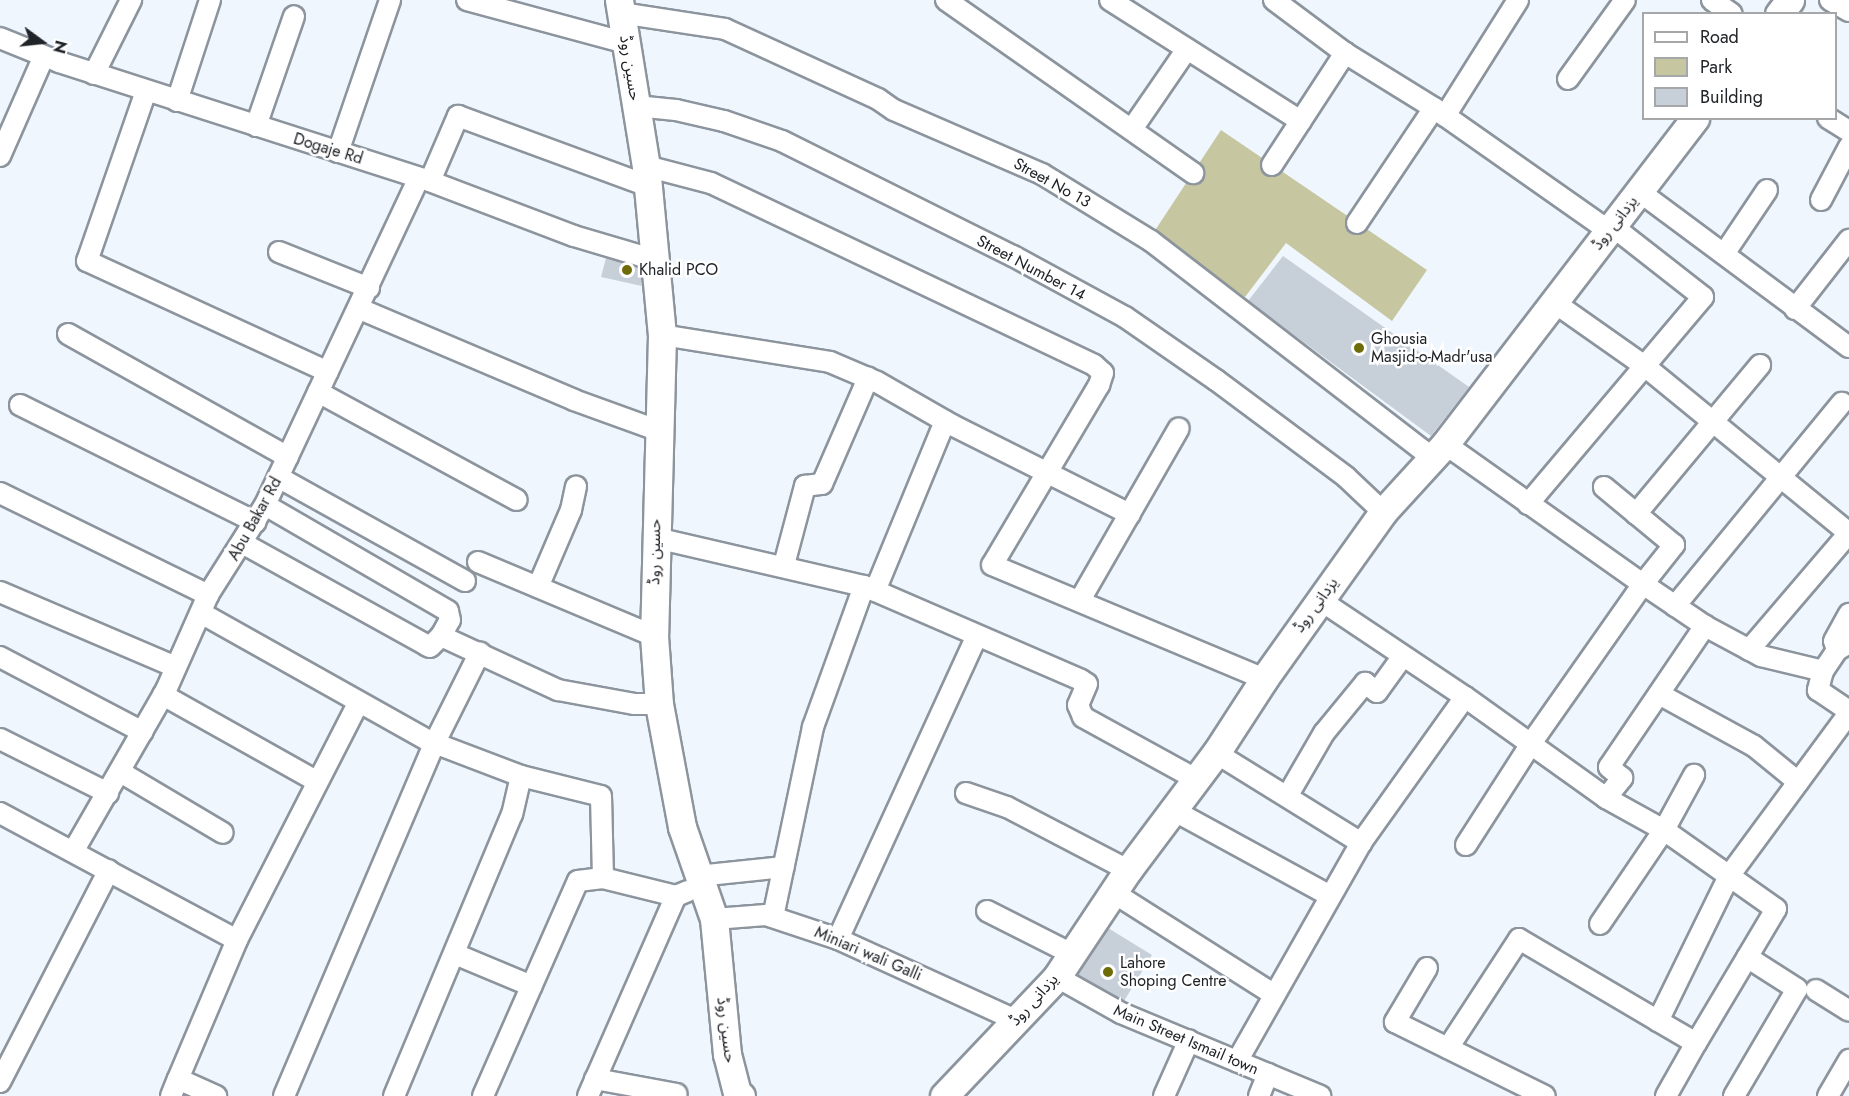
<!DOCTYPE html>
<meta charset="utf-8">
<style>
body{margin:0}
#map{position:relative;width:1849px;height:1096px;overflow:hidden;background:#eff6fe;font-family:Jost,"Noto Sans Arabic",sans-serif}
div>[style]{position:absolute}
.green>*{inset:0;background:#c6c7a1}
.building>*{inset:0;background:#c7cfd9}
.roads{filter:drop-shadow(2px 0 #8c949d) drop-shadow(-2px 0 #8c949d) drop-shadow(0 2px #8c949d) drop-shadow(0 -2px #8c949d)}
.street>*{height:20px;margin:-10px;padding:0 10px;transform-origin:10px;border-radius:10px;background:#fff}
.secondary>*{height:27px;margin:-13.5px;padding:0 13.5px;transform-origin:13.5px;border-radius:13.5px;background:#fff}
.dots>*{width:16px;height:16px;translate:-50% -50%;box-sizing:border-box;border:3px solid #fff;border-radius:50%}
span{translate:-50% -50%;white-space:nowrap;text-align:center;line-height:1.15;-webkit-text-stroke:5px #fff;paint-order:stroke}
.street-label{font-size:16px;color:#202327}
.poi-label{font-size:16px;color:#202327}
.left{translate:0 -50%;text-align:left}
.legend{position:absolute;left:1642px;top:12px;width:195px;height:108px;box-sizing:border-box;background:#fff;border:2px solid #a6a7a9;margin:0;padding:8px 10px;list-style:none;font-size:18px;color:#202327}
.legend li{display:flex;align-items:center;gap:12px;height:30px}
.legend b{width:30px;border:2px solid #a6a7a9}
.north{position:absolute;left:12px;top:12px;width:60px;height:60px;-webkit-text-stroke:4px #fff;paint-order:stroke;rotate:105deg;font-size:16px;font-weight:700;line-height:24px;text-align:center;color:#202327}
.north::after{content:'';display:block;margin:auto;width:21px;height:27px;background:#202327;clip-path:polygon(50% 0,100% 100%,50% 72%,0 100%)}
</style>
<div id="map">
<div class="green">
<div style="clip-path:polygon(1221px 130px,1427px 270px,1392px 321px,1286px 243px,1245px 297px,1152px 235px)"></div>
</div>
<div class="building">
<div style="clip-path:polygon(1283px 256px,1469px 387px,1431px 436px,1248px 301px)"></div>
<div style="clip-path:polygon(606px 258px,640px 268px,642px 286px,601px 277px)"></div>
<div style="clip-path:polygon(1108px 928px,1152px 955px,1124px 1001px,1077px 975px)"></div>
</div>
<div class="roads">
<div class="street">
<div style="left:467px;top:0;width:165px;rotate:15.1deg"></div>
<div style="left:946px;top:0;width:302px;rotate:35deg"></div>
<div style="left:1110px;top:0;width:226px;rotate:32.4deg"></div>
<div style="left:1274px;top:0;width:89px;rotate:36.7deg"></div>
<div style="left:1712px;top:0;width:24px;rotate:35deg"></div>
<div style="left:1830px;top:0;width:22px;rotate:30deg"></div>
<div style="left:621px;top:13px;width:105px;rotate:8.7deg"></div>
<div style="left:725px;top:29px;width:168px;rotate:24.6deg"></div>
<div style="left:878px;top:99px;width:19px;rotate:35deg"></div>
<div style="left:894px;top:110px;width:161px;rotate:23.4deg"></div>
<div style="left:1042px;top:174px;width:128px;rotate:31.6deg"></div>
<div style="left:1151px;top:241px;width:354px;rotate:37.6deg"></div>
<div style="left:0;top:38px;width:64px;rotate:22.1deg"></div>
<div style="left:59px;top:62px;width:383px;rotate:17.8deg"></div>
<div style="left:424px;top:179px;width:160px;rotate:20.8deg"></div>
<div style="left:574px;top:236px;width:84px;rotate:16.5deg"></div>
<div style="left:94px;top:74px;width:83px;rotate:-63.4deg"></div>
<div style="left:1568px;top:79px;width:97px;rotate:-54.2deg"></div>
<div style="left:146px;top:91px;width:180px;rotate:109.1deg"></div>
<div style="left:87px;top:261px;width:265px;rotate:24.7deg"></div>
<div style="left:177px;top:101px;width:106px;rotate:-71.9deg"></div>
<div style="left:636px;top:106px;width:40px;rotate:5.7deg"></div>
<div style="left:676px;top:110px;width:49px;rotate:12.9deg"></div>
<div style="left:724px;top:121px;width:61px;rotate:19deg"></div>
<div style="left:782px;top:141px;width:258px;rotate:26.5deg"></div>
<div style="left:1013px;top:256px;width:128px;rotate:28.6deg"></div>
<div style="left:1125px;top:317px;width:111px;rotate:34.7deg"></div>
<div style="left:1216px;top:380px;width:162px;rotate:36.7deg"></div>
<div style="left:1346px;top:477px;width:51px;rotate:43.4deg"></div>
<div style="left:1445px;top:116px;width:137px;rotate:-57.8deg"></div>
<div style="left:1828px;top:118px;width:25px;rotate:32deg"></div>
<div style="left:256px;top:126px;width:116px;rotate:-70.9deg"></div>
<div style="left:1132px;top:129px;width:97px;rotate:-55.5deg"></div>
<div style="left:338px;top:152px;width:161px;rotate:-71.1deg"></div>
<div style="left:0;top:156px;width:109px;rotate:-66.3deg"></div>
<div style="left:1272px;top:165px;width:134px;rotate:-56.9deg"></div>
<div style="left:1345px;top:53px;width:105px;rotate:31.7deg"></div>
<div style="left:646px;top:166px;width:67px;rotate:14.7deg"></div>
<div style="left:711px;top:183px;width:424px;rotate:25.4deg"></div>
<div style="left:1094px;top:365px;width:12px;rotate:42deg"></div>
<div style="left:1103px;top:373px;width:13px;rotate:108deg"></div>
<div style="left:1099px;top:385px;width:209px;rotate:120.7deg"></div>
<div style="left:992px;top:565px;width:295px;rotate:22.7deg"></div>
<div style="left:430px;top:181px;width:71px;rotate:-66.7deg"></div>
<div style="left:458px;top:116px;width:202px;rotate:20.2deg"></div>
<div style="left:1640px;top:192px;width:260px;rotate:36.6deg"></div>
<div style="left:1821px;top:200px;width:60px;rotate:-62.2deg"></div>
<div style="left:1357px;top:223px;width:138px;rotate:-56.2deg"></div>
<div style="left:1434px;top:108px;width:214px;rotate:35.1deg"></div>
<div style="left:279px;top:252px;width:97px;rotate:21.8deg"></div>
<div style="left:1724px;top:254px;width:77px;rotate:-56.1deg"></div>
<div style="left:1555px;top:303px;width:111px;rotate:35.1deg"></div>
<div style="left:1646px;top:367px;width:262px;rotate:39.3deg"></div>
<div style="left:360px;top:309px;width:233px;rotate:23deg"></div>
<div style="left:574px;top:400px;width:88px;rotate:19.9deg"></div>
<div style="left:1795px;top:309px;width:88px;rotate:-52deg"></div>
<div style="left:68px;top:334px;width:252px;rotate:29.2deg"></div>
<div style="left:662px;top:335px;width:170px;rotate:9.1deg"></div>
<div style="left:830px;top:362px;width:51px;rotate:23.1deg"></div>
<div style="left:877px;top:382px;width:86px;rotate:29.8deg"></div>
<div style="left:952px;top:425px;width:199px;rotate:26.6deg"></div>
<div style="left:318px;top:392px;width:226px;rotate:28.5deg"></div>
<div style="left:20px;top:405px;width:263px;rotate:26.4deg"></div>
<div style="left:1445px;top:444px;width:242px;rotate:35.3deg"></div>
<div style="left:1643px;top:584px;width:50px;rotate:-51.5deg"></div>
<div style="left:1674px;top:545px;width:91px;rotate:-140.4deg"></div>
<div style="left:278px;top:477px;width:214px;rotate:29.1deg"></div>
<div style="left:0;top:493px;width:232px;rotate:26.1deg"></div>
<div style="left:1528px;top:504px;width:271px;rotate:-49.8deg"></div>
<div style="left:1703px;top:297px;width:115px;rotate:-142deg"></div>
<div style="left:1636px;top:514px;width:194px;rotate:-50.2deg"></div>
<div style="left:656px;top:538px;width:213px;rotate:13deg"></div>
<div style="left:864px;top:586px;width:236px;rotate:23.4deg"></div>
<div style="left:1081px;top:680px;width:7px;rotate:34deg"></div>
<div style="left:1087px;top:684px;width:23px;rotate:113deg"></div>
<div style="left:1078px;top:705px;width:13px;rotate:67deg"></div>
<div style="left:1083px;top:717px;width:127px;rotate:28.8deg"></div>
<div style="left:244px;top:544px;width:208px;rotate:29deg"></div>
<div style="left:426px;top:645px;width:4px;rotate:27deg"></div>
<div style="left:430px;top:647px;width:16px;rotate:-45deg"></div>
<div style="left:441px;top:636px;width:18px;rotate:-61deg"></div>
<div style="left:450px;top:620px;width:9px;rotate:-103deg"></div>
<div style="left:448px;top:611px;width:211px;rotate:-149.9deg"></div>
<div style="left:478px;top:562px;width:191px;rotate:22.8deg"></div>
<div style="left:784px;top:565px;width:82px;rotate:-75.1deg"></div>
<div style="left:805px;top:486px;width:17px;rotate:-7deg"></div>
<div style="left:822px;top:484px;width:116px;rotate:-66.5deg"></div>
<div style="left:538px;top:587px;width:84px;rotate:-66.8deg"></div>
<div style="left:571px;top:510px;width:24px;rotate:-78deg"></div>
<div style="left:875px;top:591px;width:184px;rotate:-67.6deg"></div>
<div style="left:0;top:592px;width:191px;rotate:23.1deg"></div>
<div style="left:1080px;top:600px;width:198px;rotate:-60.1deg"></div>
<div style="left:1320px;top:600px;width:174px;rotate:33.8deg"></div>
<div style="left:1465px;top:697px;width:179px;rotate:125.5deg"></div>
<div style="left:1675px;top:606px;width:263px;rotate:-50.6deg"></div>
<div style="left:201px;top:613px;width:261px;rotate:29.3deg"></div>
<div style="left:429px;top:741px;width:98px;rotate:20.8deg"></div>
<div style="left:521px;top:776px;width:39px;rotate:103deg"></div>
<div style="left:512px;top:814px;width:306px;rotate:112.7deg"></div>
<div style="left:441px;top:636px;width:129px;rotate:24.8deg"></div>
<div style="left:558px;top:690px;width:77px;rotate:10.4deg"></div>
<div style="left:634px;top:704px;width:25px"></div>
<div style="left:1749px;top:650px;width:154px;rotate:-49.5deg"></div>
<div style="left:1837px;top:650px;width:9px;rotate:-108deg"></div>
<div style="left:1834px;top:641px;width:31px;rotate:-61deg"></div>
<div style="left:0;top:657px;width:161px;rotate:27.7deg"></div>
<div style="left:1823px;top:671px;width:20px;rotate:105deg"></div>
<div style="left:1818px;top:690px;width:37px;rotate:34deg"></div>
<div style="left:1659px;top:694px;width:108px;rotate:28.7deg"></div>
<div style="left:1754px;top:746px;width:57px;rotate:39.3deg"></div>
<div style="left:163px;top:695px;width:176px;rotate:29.3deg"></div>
<div style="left:1465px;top:697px;width:173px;rotate:35.6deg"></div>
<div style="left:1606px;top:798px;width:66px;rotate:28.9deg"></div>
<div style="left:1664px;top:830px;width:137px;rotate:35.2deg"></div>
<div style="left:1776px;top:909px;width:156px;rotate:120.8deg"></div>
<div style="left:0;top:739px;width:121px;rotate:26.6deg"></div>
<div style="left:1216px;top:753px;width:171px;rotate:31.8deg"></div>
<div style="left:1361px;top:843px;width:251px;rotate:119.6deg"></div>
<div style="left:122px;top:773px;width:117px;rotate:30.7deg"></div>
<div style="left:521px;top:776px;width:82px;rotate:14deg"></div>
<div style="left:601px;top:796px;width:82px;rotate:88.6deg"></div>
<div style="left:966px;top:793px;width:43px;rotate:18.9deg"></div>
<div style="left:1007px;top:807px;width:136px;rotate:27.5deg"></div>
<div style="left:1288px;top:795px;width:72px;rotate:-59.9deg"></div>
<div style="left:1324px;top:733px;width:65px;rotate:-50.6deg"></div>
<div style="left:1365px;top:683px;width:15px;rotate:37deg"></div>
<div style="left:1377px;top:692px;width:44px;rotate:-54.2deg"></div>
<div style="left:1606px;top:798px;width:26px;rotate:-51deg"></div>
<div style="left:1622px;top:778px;width:17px;rotate:-140deg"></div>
<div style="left:1609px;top:767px;width:171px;rotate:-55.8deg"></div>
<div style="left:1171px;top:809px;width:180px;rotate:28.6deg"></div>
<div style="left:0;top:813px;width:269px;rotate:28.2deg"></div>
<div style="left:1466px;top:845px;width:122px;rotate:-57.3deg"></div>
<div style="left:1532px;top:742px;width:193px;rotate:-54.9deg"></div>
<div style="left:1643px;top:584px;width:75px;rotate:34.1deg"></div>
<div style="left:1705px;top:626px;width:64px;rotate:28.2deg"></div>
<div style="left:1761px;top:656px;width:64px;rotate:13.6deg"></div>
<div style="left:1823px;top:671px;width:25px;rotate:-56deg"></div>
<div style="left:1837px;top:650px;width:14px;rotate:-30deg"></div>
<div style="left:74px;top:850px;width:185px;rotate:-60.1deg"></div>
<div style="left:166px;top:690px;width:104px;rotate:-66.1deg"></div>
<div style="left:208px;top:595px;width:107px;rotate:-57.7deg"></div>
<div style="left:265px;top:505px;width:361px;rotate:-64.8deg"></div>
<div style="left:698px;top:876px;width:86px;rotate:-6deg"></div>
<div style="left:1114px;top:893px;width:188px;rotate:32.4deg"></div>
<div style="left:987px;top:911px;width:95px;rotate:26.8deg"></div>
<div style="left:773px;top:917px;width:194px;rotate:-78.1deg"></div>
<div style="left:813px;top:727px;width:150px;rotate:-70.1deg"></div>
<div style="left:714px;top:919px;width:52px;rotate:-4.4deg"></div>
<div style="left:766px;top:915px;width:76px;rotate:18.4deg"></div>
<div style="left:838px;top:939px;width:196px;rotate:24.5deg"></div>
<div style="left:1600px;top:924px;width:114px;rotate:-55.8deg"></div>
<div style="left:1664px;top:830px;width:63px;rotate:-61.4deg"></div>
<div style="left:838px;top:939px;width:333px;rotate:-65.4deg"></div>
<div style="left:455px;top:954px;width:83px;rotate:22.6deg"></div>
<div style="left:1427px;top:968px;width:63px;rotate:120.7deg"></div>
<div style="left:1395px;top:1022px;width:167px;rotate:26.3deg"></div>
<div style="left:1057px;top:977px;width:73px;rotate:29.4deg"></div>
<div style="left:1121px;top:1013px;width:216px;rotate:22.6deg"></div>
<div style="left:1816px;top:990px;width:39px;rotate:32deg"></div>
<div style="left:1448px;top:1048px;width:130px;rotate:-56.9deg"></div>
<div style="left:1519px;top:939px;width:161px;rotate:30.5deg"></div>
<div style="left:178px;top:1079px;width:151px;rotate:-67deg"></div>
<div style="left:237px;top:940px;width:267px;rotate:-62.9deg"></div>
<div style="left:595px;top:1079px;width:83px;rotate:10.4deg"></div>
<div style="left:0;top:1082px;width:238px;rotate:-62.8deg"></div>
<div style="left:171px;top:1096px;width:18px;rotate:-68deg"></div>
<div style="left:178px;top:1079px;width:42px;rotate:24.1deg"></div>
<div style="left:284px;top:1096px;width:387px;rotate:-66.9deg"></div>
<div style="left:436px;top:740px;width:98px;rotate:-63.4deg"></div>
<div style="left:483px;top:1096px;width:235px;rotate:-66.2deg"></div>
<div style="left:578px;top:881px;width:25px;rotate:-7deg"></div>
<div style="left:603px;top:878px;width:75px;rotate:13.9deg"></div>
<div style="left:588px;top:1096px;width:219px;rotate:-66.3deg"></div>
<div style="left:676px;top:896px;width:13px;rotate:-23deg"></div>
<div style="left:1164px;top:1096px;width:61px;rotate:-65.9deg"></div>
<div style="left:1259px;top:1096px;width:24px;rotate:-68deg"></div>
<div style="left:1666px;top:1096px;width:61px;rotate:-60.5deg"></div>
<div style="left:1696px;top:1043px;width:44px;rotate:-149.9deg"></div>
<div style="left:1658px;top:1021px;width:161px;rotate:-63.9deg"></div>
<div style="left:1729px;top:876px;width:202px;rotate:-53.6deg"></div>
<div style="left:1734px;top:1096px;width:124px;rotate:-59.5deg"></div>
<div style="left:1797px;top:989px;width:59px;rotate:-147.4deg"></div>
<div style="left:1828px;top:1096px;width:42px;rotate:-59.7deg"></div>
</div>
<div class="secondary">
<div style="left:619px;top:0;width:168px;rotate:80.8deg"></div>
<div style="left:646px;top:166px;width:170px;rotate:84.6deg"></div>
<div style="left:662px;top:335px;width:301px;rotate:91.5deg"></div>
<div style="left:654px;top:636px;width:68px;rotate:85.8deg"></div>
<div style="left:659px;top:704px;width:125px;rotate:79.4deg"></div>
<div style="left:682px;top:827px;width:97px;rotate:70.8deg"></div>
<div style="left:714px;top:919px;width:136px;rotate:84.5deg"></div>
<div style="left:727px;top:1054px;width:40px;rotate:75.6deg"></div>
<div style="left:737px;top:1093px;width:5px;rotate:37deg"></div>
<div style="left:1779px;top:14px;width:18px;rotate:-52deg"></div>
<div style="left:944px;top:1096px;width:163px;rotate:-46.5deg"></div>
<div style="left:1056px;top:978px;width:130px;rotate:-56.3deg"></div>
<div style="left:1128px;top:870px;width:146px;rotate:-53.1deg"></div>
<div style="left:1216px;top:753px;width:88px;rotate:-57deg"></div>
<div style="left:1264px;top:679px;width:205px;rotate:-54.5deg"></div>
<div style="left:1383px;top:512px;width:92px;rotate:-47.6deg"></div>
<div style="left:1445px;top:444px;width:411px;rotate:-52.5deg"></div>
</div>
</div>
<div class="dots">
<div style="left:627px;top:270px;background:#6e6b09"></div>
<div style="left:1359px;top:348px;background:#6e6b09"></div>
<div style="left:1108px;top:972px;background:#6e6b09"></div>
</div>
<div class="street-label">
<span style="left:630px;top:68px;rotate:81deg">حسین روڈ</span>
<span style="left:328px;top:149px;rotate:17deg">Dogaje Rd</span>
<span style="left:1052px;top:183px;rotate:29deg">Street No 13</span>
<span style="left:1615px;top:223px;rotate:-52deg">یزدانی روڈ</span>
<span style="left:1031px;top:268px;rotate:28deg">Street Number 14</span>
<span style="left:255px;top:519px;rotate:-61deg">Abu Bakar Rd</span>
<span style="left:655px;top:552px;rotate:-89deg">حسین روڈ</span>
<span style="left:1316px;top:605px;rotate:-54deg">یزدانی روڈ</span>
<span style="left:868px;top:954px;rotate:23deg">Miniari wali Galli</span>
<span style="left:1034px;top:1000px;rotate:-48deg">یزدانی روڈ</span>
<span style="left:726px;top:1030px;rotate:83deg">حسین روڈ</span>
<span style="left:1186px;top:1040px;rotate:23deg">Main Street Ismail town</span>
</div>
<div class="poi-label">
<span class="left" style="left:639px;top:270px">Khalid PCO</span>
<span class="left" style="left:1371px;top:348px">Ghousia<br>Masjid-o-Madr'usa</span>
<span class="left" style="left:1120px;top:972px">Lahore<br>Shoping Centre</span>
</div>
<ul class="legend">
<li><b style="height:8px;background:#fff"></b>Road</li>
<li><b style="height:16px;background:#c6c7a1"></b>Park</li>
<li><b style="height:16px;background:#c7cfd9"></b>Building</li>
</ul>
<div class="north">N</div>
</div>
